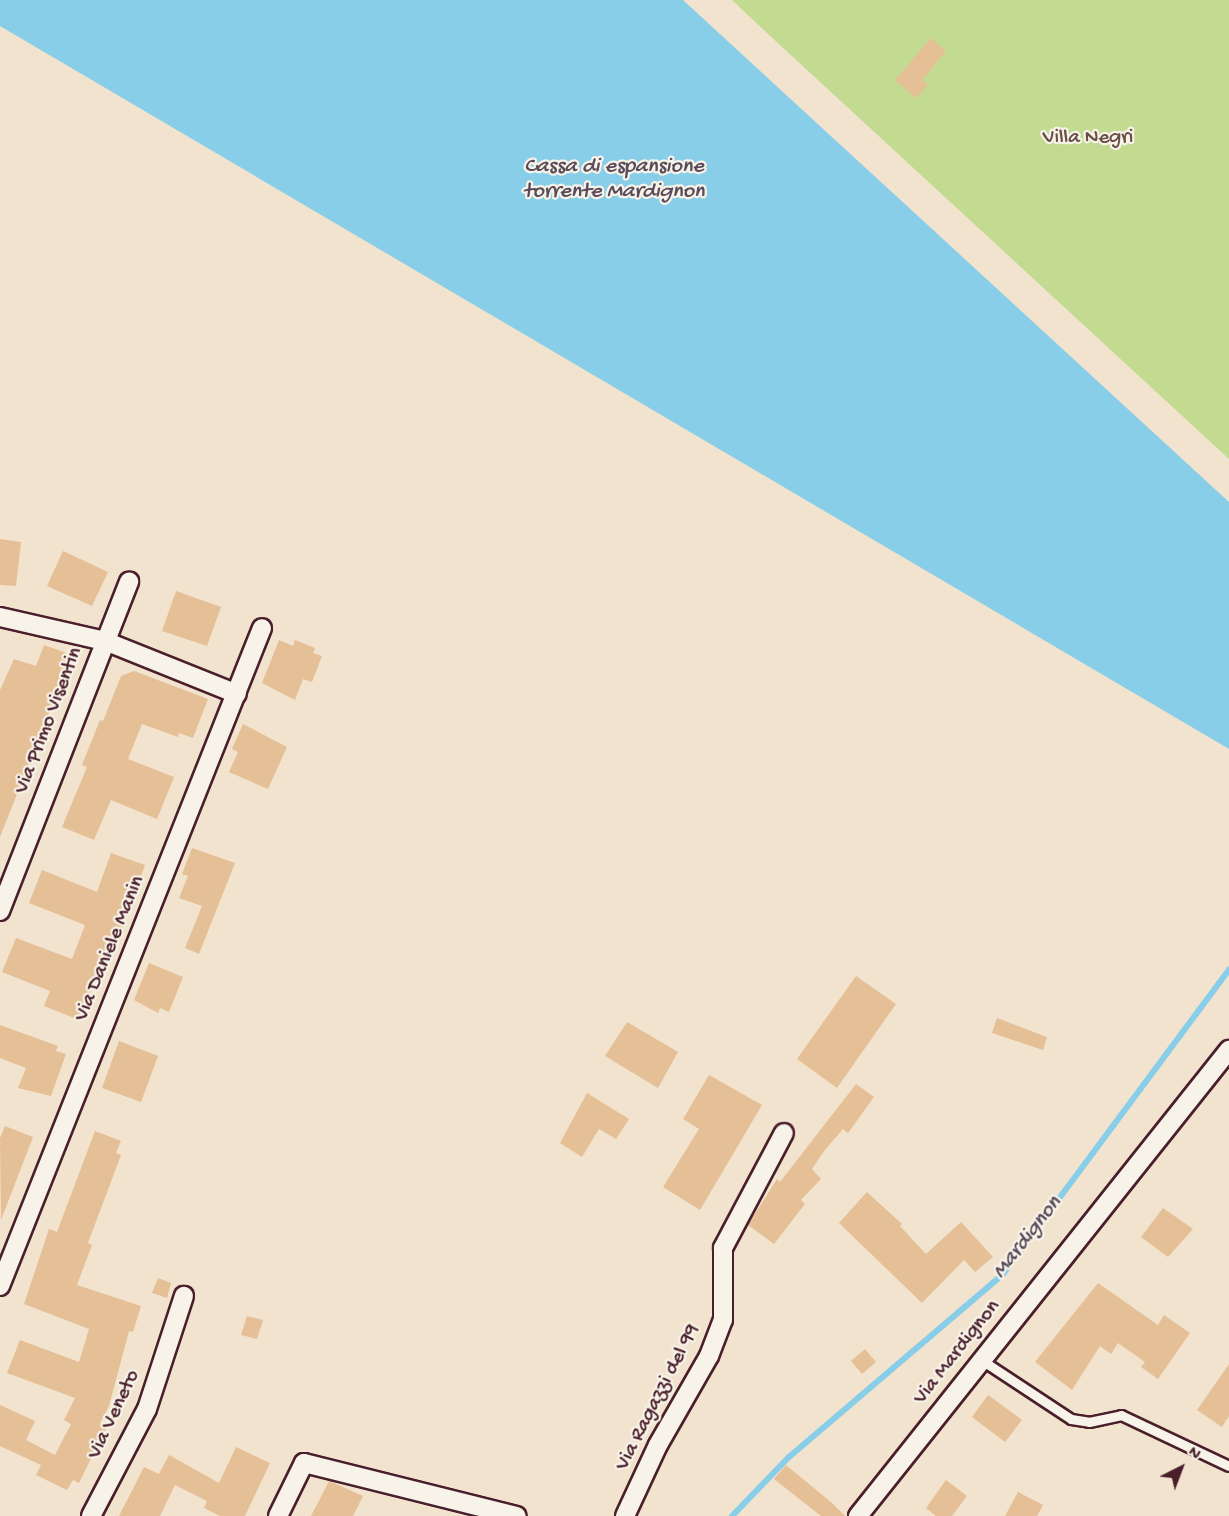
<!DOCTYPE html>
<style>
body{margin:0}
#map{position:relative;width:1229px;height:1516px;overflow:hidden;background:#f2e3cf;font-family:"Gochi Hand",sans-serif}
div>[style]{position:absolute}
.green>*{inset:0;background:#c3db91}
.water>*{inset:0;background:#88cee9}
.stream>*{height:6px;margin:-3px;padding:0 3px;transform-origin:3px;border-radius:3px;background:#88cee9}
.building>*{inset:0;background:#e5bf96}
.roads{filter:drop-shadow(2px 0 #4a1f2b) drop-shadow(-2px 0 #4a1f2b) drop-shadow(0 2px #4a1f2b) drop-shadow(0 -2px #4a1f2b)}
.lane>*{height:9px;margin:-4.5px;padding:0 4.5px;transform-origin:4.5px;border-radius:4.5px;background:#f7f3e8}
.street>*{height:18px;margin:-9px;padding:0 9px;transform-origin:9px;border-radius:9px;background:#f7f3e8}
span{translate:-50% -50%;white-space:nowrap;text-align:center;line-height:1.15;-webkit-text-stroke:4.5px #f7f3e8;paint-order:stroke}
.park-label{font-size:21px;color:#684e44}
.street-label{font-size:21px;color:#4a1f2b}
.water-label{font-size:22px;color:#5a4b5a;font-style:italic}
.north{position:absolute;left:1151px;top:1438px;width:60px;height:60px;-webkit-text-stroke:4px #f7f3e8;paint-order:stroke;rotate:42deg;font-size:16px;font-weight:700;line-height:24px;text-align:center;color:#4a1f2b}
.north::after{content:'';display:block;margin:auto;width:21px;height:27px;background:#4a1f2b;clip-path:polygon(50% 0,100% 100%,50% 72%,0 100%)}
</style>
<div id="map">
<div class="green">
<div style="clip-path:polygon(732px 0,1229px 0,1229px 459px,768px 34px)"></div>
</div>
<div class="water">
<div style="clip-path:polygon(0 0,683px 0,1229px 502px,1229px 749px,0 26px)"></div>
</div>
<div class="stream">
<div style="left:732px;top:1516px;width:82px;rotate:-46deg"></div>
<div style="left:789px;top:1457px;width:282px;rotate:-40.5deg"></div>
<div style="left:1003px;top:1274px;width:379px;rotate:-53.4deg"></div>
</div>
<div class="building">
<div style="clip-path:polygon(931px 38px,946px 51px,922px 80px,928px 85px,916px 98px,895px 80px)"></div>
<div style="clip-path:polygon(0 539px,21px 542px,16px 586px,0 585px)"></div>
<div style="clip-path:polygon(63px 551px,108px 572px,92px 606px,47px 586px)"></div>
<div style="clip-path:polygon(176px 591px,221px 607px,207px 646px,162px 631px)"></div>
<div style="clip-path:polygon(279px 640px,293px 646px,295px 640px,315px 648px,313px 653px,322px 656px,312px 682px,303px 679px,295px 700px,262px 683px)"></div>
<div style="clip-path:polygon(44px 645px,72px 655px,0 837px,0 690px,14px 659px,36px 666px)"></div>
<div style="clip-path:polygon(134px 671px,208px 699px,193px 738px,179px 733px,178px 737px,142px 724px,128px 759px,174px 777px,157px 819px,111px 800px,94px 840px,62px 827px,87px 767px,82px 765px,100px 720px,103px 721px,121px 676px)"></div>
<div style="clip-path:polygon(243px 724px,287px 747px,268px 789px,229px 772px,238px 752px,232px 749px)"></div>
<div style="clip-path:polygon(192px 848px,235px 863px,199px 954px,185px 948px,202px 906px,179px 898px,188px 876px,182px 874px)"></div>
<div style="clip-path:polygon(111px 853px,145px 865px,109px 963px,103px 961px,79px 1020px,44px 1006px,50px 991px,2px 972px,16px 938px,72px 959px,85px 925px,29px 903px,42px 870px,97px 892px)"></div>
<div style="clip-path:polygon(149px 963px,183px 977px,169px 1012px,160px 1008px,158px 1013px,134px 1000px)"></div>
<div style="clip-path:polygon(856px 976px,896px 1004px,837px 1088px,797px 1059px)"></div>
<div style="clip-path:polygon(997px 1018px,1047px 1037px,1043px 1050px,992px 1033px)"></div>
<div style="clip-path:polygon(627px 1022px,678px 1052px,658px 1088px,605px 1056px)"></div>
<div style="clip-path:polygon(0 1025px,58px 1046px,56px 1051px,66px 1054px,51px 1096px,18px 1088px,26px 1068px,0 1058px)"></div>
<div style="clip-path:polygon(119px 1041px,158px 1056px,141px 1102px,102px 1088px)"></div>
<div style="clip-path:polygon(709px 1075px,762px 1105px,700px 1210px,663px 1187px,699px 1129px,683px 1119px)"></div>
<div style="clip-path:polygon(856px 1084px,874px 1097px,848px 1133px,843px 1129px,824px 1151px,812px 1169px,821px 1179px,801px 1200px,805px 1204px,774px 1244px,748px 1225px,777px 1179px,780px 1182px)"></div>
<div style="clip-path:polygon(587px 1093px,629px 1119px,616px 1139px,599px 1129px,582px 1157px,560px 1143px)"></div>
<div style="clip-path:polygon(5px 1126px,33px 1137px,1px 1220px,0 1138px)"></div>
<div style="clip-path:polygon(95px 1131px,121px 1141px,116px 1153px,121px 1155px,88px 1243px,92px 1245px,77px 1285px,141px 1306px,133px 1332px,129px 1331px,109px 1406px,100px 1423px,107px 1426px,79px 1483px,73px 1480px,67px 1490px,36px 1475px,41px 1465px,0 1446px,0 1405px,35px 1421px,26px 1440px,55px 1455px,71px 1424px,64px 1420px,75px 1398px,7px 1373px,20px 1340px,79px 1362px,89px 1329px,24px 1304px,49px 1229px,57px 1232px)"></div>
<div style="clip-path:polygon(867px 1192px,902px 1224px,900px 1226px,926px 1254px,961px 1222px,993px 1257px,975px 1272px,964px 1260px,922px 1303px,839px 1223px)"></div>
<div style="clip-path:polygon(1163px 1208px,1193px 1229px,1168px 1257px,1141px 1237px)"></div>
<div style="clip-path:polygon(158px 1278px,171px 1283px,167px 1298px,152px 1293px)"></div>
<div style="clip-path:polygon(1098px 1283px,1158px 1325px,1164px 1315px,1190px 1333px,1158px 1379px,1141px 1367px,1145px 1362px,1118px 1343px,1111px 1354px,1100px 1346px,1072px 1390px,1035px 1362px)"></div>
<div style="clip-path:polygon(247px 1316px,263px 1320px,257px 1339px,241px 1335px)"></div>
<div style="clip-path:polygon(865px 1349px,876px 1362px,862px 1374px,851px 1361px)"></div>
<div style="clip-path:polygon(1229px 1364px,1229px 1416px,1222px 1427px,1197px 1410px)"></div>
<div style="clip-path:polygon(988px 1395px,1022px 1420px,1005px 1442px,972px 1417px)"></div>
<div style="clip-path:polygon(236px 1447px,270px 1463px,245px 1516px,220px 1516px,204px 1508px,207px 1501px,175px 1485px,160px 1516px,119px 1516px,144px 1467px,159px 1474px,169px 1455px,219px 1483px)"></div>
<div style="clip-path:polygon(786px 1465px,832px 1503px,845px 1516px,821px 1516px,774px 1479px)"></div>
<div style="clip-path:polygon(946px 1480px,967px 1496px,952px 1516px,936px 1516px,926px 1508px)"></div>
<div style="clip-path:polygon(329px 1481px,363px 1496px,353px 1516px,311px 1516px)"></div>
<div style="clip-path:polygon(1018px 1492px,1043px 1505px,1037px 1516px,1005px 1516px)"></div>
</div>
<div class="roads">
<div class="lane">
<div style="left:980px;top:1359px;width:109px;rotate:33.4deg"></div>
<div style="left:1071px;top:1419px;width:18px;rotate:9deg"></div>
<div style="left:1089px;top:1422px;width:33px;rotate:-12deg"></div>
<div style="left:1121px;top:1415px;width:119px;rotate:25.3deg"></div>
</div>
<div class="street">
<div style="left:0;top:617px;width:108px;rotate:12.9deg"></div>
<div style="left:105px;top:641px;width:142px;rotate:21.9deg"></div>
<div style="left:0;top:911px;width:354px;rotate:-68.6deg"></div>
<div style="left:0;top:1286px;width:708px;rotate:-68.29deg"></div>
<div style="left:91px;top:1516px;width:121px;rotate:-62.4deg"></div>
<div style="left:147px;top:1409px;width:119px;rotate:-71.9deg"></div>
<div style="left:278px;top:1516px;width:59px;rotate:-63.9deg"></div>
<div style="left:304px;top:1463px;width:219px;rotate:14deg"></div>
<div style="left:625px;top:1516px;width:78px;rotate:-65.1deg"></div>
<div style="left:658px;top:1445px;width:103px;rotate:-60.2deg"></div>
<div style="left:709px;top:1356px;width:39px;rotate:-69deg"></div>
<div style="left:723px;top:1320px;width:72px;rotate:-90deg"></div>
<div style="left:723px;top:1248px;width:130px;rotate:-62.1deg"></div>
<div style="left:858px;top:1516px;width:596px;rotate:-51.48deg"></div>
</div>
</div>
<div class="park-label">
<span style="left:1088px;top:139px">Villa Negri</span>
</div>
<div class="street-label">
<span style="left:50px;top:721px;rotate:-69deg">Via Primo Visentin</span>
<span style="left:111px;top:949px;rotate:-68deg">Via Daniele Manin</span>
<span style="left:958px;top:1353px;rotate:-52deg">Via Mardignon</span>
<span style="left:659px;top:1398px;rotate:-63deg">Via Ragazzi del 99</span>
<span style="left:115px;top:1415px;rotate:-65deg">Via Veneto</span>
</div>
<div class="water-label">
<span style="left:614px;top:180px">Cassa di espansione<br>torrente Mardignon</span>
<span style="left:1028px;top:1238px;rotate:-52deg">Mardignon</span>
</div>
<div class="north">N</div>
</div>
